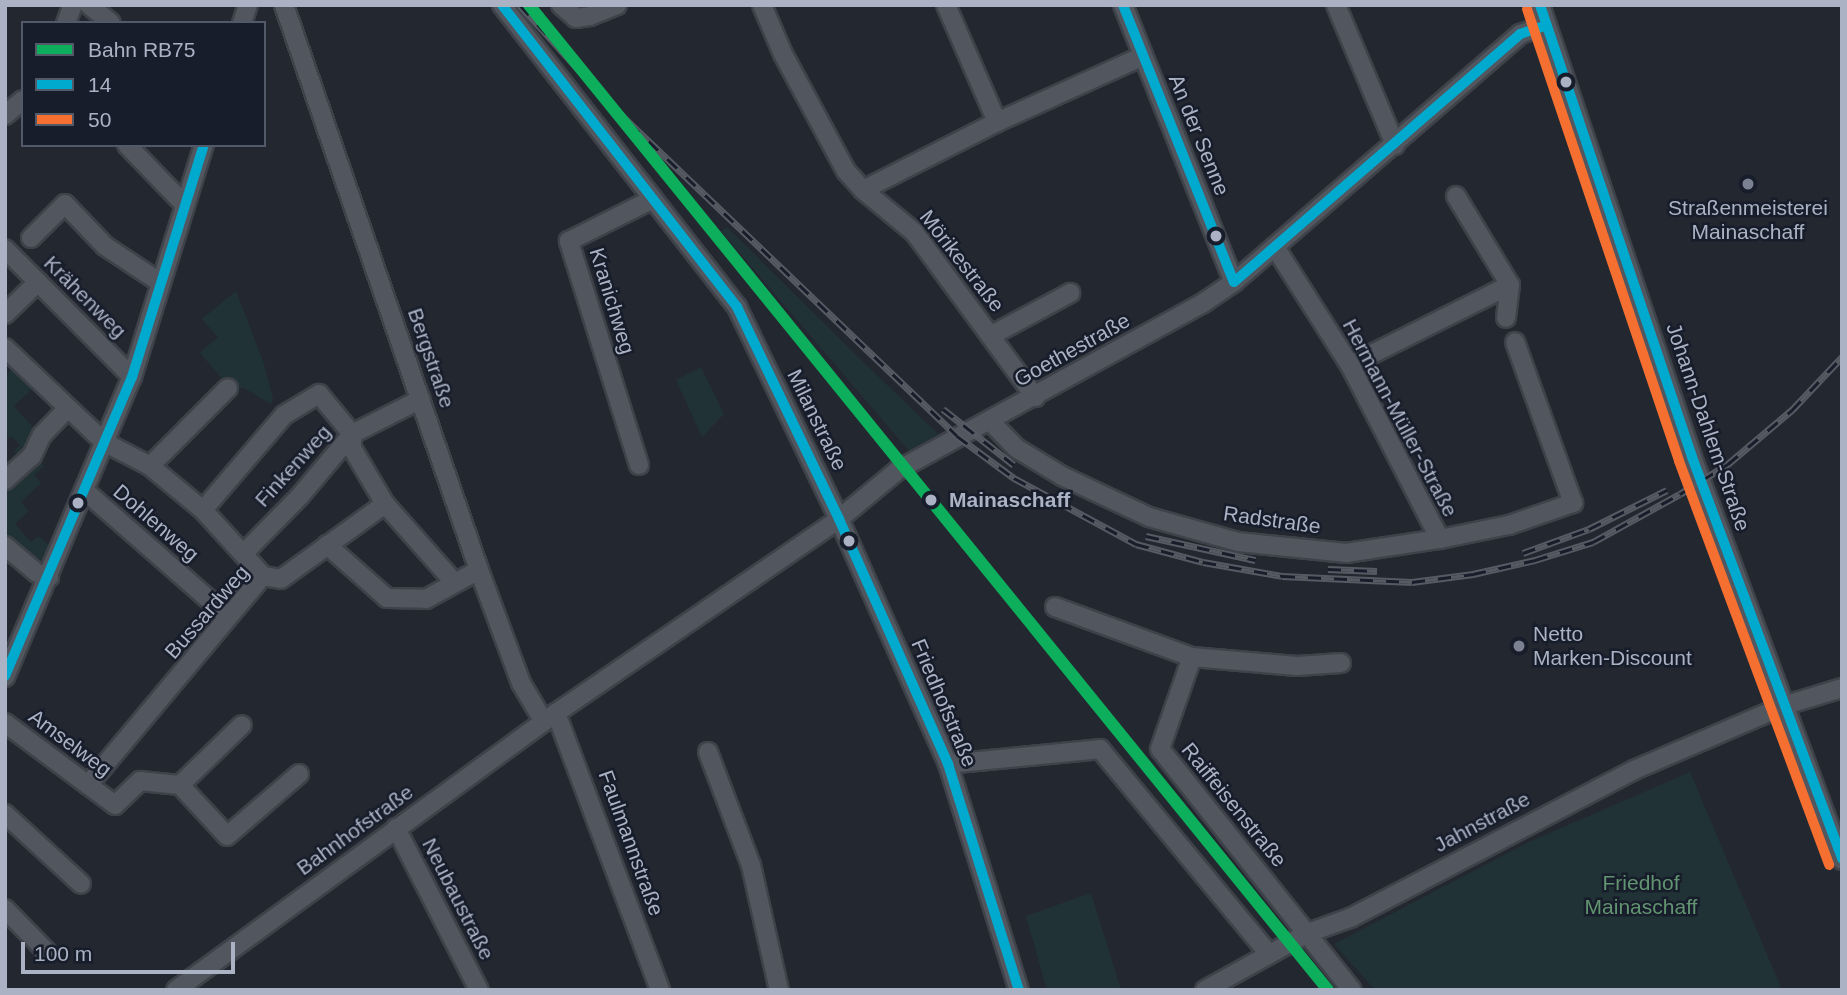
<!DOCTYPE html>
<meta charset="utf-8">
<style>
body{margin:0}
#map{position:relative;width:1847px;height:995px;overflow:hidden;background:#232730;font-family:Helvetica,sans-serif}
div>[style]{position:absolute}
.green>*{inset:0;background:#213237}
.roads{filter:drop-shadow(2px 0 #3e4249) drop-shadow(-2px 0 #3e4249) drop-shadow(0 2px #3e4249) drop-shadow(0 -2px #3e4249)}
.minor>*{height:18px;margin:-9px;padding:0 9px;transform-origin:9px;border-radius:9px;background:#52565f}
.rail>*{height:7px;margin-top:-3.5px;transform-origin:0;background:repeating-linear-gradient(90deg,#171d2a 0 13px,#565a62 0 26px);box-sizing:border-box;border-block:2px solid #565a62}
.bus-1>*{height:10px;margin:-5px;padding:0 5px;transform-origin:5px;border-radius:5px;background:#00a9ce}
.bus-2>*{height:10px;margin:-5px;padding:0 5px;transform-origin:5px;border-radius:5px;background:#f46f30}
.rail-1>*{height:12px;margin:-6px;padding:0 6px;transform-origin:6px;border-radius:6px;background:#0daf5c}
.dots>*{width:19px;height:19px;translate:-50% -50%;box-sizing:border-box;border:4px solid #171d2a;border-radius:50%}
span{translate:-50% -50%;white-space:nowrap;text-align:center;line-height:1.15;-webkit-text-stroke:5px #171d2a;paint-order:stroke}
.street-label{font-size:21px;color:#aab2c4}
.poi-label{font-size:21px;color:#aab2c4}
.left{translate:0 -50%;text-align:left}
.stop-label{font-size:21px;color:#aab2c4;font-weight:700}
.park-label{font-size:21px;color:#629471}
.frame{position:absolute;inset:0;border:7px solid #aab2c4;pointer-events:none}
.legend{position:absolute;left:21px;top:21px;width:245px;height:126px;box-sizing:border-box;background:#171d2a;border:2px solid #525968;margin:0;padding:9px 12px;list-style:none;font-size:21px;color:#aab2c4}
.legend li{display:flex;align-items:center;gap:14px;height:35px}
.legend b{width:35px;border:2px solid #525968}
.scale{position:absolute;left:21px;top:942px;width:214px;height:32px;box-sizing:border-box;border:4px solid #aab2c4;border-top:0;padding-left:9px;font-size:21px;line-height:24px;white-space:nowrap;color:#aab2c4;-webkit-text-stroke:5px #171d2a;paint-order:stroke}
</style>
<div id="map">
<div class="green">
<div style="clip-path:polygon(727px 227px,858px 357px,938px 434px,909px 451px,721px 231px)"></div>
<div style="clip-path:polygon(236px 291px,264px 364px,273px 399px,271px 404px,244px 388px,231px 389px,200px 353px,218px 337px,202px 319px)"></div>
<div style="clip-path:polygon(14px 366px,34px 387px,14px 406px,37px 432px,21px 458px,14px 451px,20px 445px,11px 436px,5px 441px,5px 377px)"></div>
<div style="clip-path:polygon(701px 367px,724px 414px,702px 437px,676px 380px)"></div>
<div style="clip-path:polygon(34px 459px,44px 466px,34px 475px,41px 483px,21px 502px,29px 511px,15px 524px,31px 542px,38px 536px,52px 547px,44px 562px,5px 536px,5px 488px)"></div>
<div style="clip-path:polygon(1690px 772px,1782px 990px,1375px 990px,1334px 944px,1529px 842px)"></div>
<div style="clip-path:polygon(1091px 893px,1121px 990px,1047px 990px,1026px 916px)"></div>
</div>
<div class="roads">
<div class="minor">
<div style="left:89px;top:5px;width:28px;rotate:39deg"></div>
<div style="left:284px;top:5px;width:598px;rotate:70.96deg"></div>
<div style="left:479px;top:570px;width:121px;rotate:69.6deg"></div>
<div style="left:521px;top:683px;width:45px;rotate:59.5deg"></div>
<div style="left:502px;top:5px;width:383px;rotate:52.1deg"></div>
<div style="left:737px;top:307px;width:235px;rotate:64.3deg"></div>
<div style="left:839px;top:519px;width:268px;rotate:66deg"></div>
<div style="left:948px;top:764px;width:237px;rotate:72.6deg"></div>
<div style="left:561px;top:5px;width:20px;rotate:41deg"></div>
<div style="left:576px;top:18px;width:14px;rotate:-8deg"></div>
<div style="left:590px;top:16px;width:29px;rotate:-22deg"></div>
<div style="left:762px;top:5px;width:53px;rotate:66.8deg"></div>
<div style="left:783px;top:54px;width:133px;rotate:61.7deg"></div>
<div style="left:846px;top:171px;width:25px;rotate:48deg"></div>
<div style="left:863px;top:190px;width:66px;rotate:39.5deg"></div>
<div style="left:914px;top:232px;width:205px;rotate:53.7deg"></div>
<div style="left:946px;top:5px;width:128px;rotate:66.4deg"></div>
<div style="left:1123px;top:5px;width:298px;rotate:68.2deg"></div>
<div style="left:1336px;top:5px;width:152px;rotate:67.1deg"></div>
<div style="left:1540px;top:5px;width:477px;rotate:71.4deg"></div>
<div style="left:1692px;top:457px;width:430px;rotate:69.6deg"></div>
<div style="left:66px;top:23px;width:19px;rotate:-69deg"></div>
<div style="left:242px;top:23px;width:19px;rotate:-72deg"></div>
<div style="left:5px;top:115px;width:23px;rotate:-40deg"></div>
<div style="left:127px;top:145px;width:83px;rotate:46deg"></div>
<div style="left:863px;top:190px;width:150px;rotate:-26.9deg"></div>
<div style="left:997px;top:122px;width:160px;rotate:-24.3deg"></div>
<div style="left:1456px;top:196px;width:104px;rotate:58.8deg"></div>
<div style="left:31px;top:238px;width:48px;rotate:-45deg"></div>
<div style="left:65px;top:204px;width:58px;rotate:46.4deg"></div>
<div style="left:105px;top:246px;width:67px;rotate:33.5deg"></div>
<div style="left:1275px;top:247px;width:140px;rotate:57.6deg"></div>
<div style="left:1350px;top:365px;width:196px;rotate:62.7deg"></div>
<div style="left:5px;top:249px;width:180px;rotate:45.2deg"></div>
<div style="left:5px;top:314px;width:46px;rotate:-44.1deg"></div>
<div style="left:992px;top:335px;width:89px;rotate:-28.3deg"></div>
<div style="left:5px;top:348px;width:137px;rotate:43.5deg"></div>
<div style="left:104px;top:442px;width:52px;rotate:27.6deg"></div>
<div style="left:150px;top:466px;width:69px;rotate:39.7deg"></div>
<div style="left:203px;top:510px;width:89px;rotate:47.7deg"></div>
<div style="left:1350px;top:365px;width:179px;rotate:-26.6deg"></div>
<div style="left:1510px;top:285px;width:33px;rotate:97deg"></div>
<div style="left:990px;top:421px;width:37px;rotate:46deg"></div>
<div style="left:1016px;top:448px;width:54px;rotate:31.3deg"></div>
<div style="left:1062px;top:476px;width:96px;rotate:25.2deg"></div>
<div style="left:1149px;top:517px;width:92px;rotate:15.7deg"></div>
<div style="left:1238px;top:542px;width:109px;rotate:5.8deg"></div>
<div style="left:1346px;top:553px;width:95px;rotate:-8.5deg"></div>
<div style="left:1440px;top:539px;width:70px;rotate:-11.5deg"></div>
<div style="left:1509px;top:525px;width:68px;rotate:-19deg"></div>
<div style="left:1573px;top:503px;width:171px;rotate:-109.8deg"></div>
<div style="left:639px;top:465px;width:235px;rotate:-107.4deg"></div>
<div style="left:569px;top:241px;width:94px;rotate:-26.6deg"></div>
<div style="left:150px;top:466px;width:110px;rotate:-45deg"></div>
<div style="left:5px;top:480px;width:36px;rotate:-42deg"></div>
<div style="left:32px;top:456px;width:23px;rotate:-65deg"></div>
<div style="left:42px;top:435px;width:36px;rotate:-46deg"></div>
<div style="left:85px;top:491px;width:190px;rotate:41.2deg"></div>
<div style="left:203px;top:510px;width:125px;rotate:-49.5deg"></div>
<div style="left:284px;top:415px;width:41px;rotate:-31deg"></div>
<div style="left:319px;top:394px;width:52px;rotate:50.5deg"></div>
<div style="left:352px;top:434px;width:14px;rotate:90deg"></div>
<div style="left:352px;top:448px;width:65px;rotate:59.5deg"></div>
<div style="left:385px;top:504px;width:104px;rotate:48.5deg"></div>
<div style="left:327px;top:545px;width:80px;rotate:41.5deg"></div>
<div style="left:387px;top:598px;width:39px;rotate:1deg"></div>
<div style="left:426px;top:599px;width:60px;rotate:-28.7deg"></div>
<div style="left:5px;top:546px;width:42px;rotate:40.2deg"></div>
<div style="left:37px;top:573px;width:13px;rotate:18deg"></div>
<div style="left:243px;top:554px;width:81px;rotate:-45.5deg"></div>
<div style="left:300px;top:496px;width:81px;rotate:-50deg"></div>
<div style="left:352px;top:434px;width:77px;rotate:-26.9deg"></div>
<div style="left:1055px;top:607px;width:146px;rotate:20.1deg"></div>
<div style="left:1192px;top:657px;width:105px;rotate:4.9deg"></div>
<div style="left:1297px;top:666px;width:44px;rotate:-3.9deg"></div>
<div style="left:1192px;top:657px;width:97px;rotate:109.2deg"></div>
<div style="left:1160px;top:749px;width:308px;rotate:51.5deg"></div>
<div style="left:5px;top:677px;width:326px;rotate:-67.1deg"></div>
<div style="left:132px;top:377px;width:243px;rotate:-72.8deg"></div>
<div style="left:556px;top:713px;width:296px;rotate:69.4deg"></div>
<div style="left:5px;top:723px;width:137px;rotate:36.7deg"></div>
<div style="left:115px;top:805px;width:35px;rotate:-44deg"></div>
<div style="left:140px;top:781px;width:40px;rotate:5.7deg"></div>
<div style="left:708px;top:752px;width:121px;rotate:69.2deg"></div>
<div style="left:751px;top:865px;width:128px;rotate:77.4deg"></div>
<div style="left:948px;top:764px;width:153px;rotate:-5.6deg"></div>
<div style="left:1100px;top:749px;width:266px;rotate:50.5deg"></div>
<div style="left:88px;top:785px;width:273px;rotate:-50.1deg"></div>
<div style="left:263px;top:576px;width:18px;rotate:9deg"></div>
<div style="left:281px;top:579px;width:128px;rotate:-35.8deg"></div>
<div style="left:180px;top:785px;width:69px;rotate:47.3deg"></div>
<div style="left:227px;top:836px;width:95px;rotate:-40.7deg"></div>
<div style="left:180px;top:785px;width:86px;rotate:-44.1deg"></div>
<div style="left:5px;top:814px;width:103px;rotate:42.6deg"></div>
<div style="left:396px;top:828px;width:182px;rotate:62.9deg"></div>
<div style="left:5px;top:909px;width:59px;rotate:45.7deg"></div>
<div style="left:176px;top:990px;width:470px;rotate:-36.1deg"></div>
<div style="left:556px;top:713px;width:343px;rotate:-34.4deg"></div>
<div style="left:839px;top:519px;width:77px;rotate:-39.7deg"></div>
<div style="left:898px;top:470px;width:348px;rotate:-28.7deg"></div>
<div style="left:1203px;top:303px;width:37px;rotate:-34deg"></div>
<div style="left:1234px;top:282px;width:379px;rotate:-40.9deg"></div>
<div style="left:1520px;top:34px;width:28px;rotate:-18deg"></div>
<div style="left:1205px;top:990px;width:118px;rotate:-29deg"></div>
<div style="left:1308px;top:933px;width:45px;rotate:-19.7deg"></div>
<div style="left:1350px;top:918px;width:320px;rotate:-27.5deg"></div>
<div style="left:1634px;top:770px;width:165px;rotate:-23.2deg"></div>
<div style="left:1786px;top:705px;width:59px;rotate:-16.9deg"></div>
</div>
</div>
<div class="rail">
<div style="left:520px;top:5px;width:135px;rotate:47.7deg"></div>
<div style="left:611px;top:105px;width:479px;rotate:43.7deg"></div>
<div style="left:957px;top:436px;width:71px;rotate:36.4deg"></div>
<div style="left:1014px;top:478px;width:139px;rotate:28.4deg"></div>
<div style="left:1136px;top:544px;width:69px;rotate:15deg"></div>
<div style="left:1203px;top:562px;width:80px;rotate:10deg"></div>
<div style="left:1282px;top:576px;width:130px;rotate:2.6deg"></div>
<div style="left:1412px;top:582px;width:62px;rotate:-7.5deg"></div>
<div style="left:1473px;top:574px;width:64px;rotate:-12.7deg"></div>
<div style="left:1535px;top:560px;width:61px;rotate:-17.2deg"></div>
<div style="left:1593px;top:542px;width:99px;rotate:-28.9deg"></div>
<div style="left:1680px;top:494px;width:57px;rotate:-32deg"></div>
<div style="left:1728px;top:464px;width:84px;rotate:-40.2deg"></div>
<div style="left:1792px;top:410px;width:73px;rotate:-46.7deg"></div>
<div style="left:943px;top:409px;width:90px;rotate:38.3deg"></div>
<div style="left:1146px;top:536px;width:112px;rotate:12.4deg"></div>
<div style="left:1523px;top:553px;width:70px;rotate:-20deg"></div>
<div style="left:1589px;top:529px;width:87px;rotate:-26.6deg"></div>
<div style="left:1328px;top:569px;width:49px;rotate:2.3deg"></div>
</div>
<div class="bus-1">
<div style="left:502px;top:5px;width:383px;rotate:52.1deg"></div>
<div style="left:737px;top:307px;width:235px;rotate:64.3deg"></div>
<div style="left:839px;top:519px;width:268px;rotate:66deg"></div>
<div style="left:948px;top:764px;width:237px;rotate:72.6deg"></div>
<div style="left:1123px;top:5px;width:298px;rotate:68.2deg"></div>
<div style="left:1540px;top:5px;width:477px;rotate:71.4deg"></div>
<div style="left:1692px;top:457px;width:429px;rotate:69.5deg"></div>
<div style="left:1234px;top:282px;width:379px;rotate:-40.9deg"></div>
<div style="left:1520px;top:34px;width:28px;rotate:-18deg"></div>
<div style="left:5px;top:676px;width:325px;rotate:-67deg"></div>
<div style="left:132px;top:377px;width:243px;rotate:-72.8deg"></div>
</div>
<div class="bus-2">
<div style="left:1527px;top:9px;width:477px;rotate:71.4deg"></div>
<div style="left:1679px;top:461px;width:431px;rotate:69.6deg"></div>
</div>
<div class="rail-1">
<div style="left:529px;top:5px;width:1268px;rotate:50.95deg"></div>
</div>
<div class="dots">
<div style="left:1566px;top:82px;background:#aab2c4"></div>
<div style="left:1748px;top:184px;background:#7b8190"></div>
<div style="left:1216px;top:236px;background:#aab2c4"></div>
<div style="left:931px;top:500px;background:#aab2c4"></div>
<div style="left:78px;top:503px;background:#aab2c4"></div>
<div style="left:849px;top:541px;background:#aab2c4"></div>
<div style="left:1519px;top:646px;background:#7b8190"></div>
</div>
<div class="street-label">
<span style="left:1199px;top:135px;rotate:68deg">An der Senne</span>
<span style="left:962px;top:261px;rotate:52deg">Mörikestraße</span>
<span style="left:85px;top:297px;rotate:45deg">Krähenweg</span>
<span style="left:612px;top:301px;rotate:73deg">Kranichweg</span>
<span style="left:1072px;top:350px;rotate:-29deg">Goethestraße</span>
<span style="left:431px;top:358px;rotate:71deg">Bergstraße</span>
<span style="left:1400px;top:418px;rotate:62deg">Hermann-Müller-Straße</span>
<span style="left:817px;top:420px;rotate:64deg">Milanstraße</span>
<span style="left:1708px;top:427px;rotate:71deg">Johann-Dahlem-Straße</span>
<span style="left:293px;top:466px;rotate:-48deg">Finkenweg</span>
<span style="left:1272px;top:520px;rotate:8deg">Radstraße</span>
<span style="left:156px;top:523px;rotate:41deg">Dohlenweg</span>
<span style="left:207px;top:612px;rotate:-49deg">Bussardweg</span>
<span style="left:944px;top:703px;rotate:67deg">Friedhofstraße</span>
<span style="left:70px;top:743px;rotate:37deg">Amselweg</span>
<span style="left:1234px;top:805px;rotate:51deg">Raiffeisenstraße</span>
<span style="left:1482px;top:822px;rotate:-28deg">Jahnstraße</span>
<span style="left:355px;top:830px;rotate:-36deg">Bahnhofstraße</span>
<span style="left:631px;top:843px;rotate:70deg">Faulmannstraße</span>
<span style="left:458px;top:899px;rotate:63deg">Neubaustraße</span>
</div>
<div class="poi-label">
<span style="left:1748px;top:220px">Straßenmeisterei<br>Mainaschaff</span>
<span class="left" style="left:1533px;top:646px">Netto<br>Marken-Discount</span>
</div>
<div class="stop-label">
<span class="left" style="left:949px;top:500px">Mainaschaff</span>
</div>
<div class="park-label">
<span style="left:1641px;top:895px">Friedhof<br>Mainaschaff</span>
</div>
<div class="frame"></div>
<ul class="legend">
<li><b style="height:9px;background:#0daf5c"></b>Bahn RB75</li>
<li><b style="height:9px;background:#00a9ce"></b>14</li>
<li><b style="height:9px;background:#f46f30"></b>50</li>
</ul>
<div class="scale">100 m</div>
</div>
